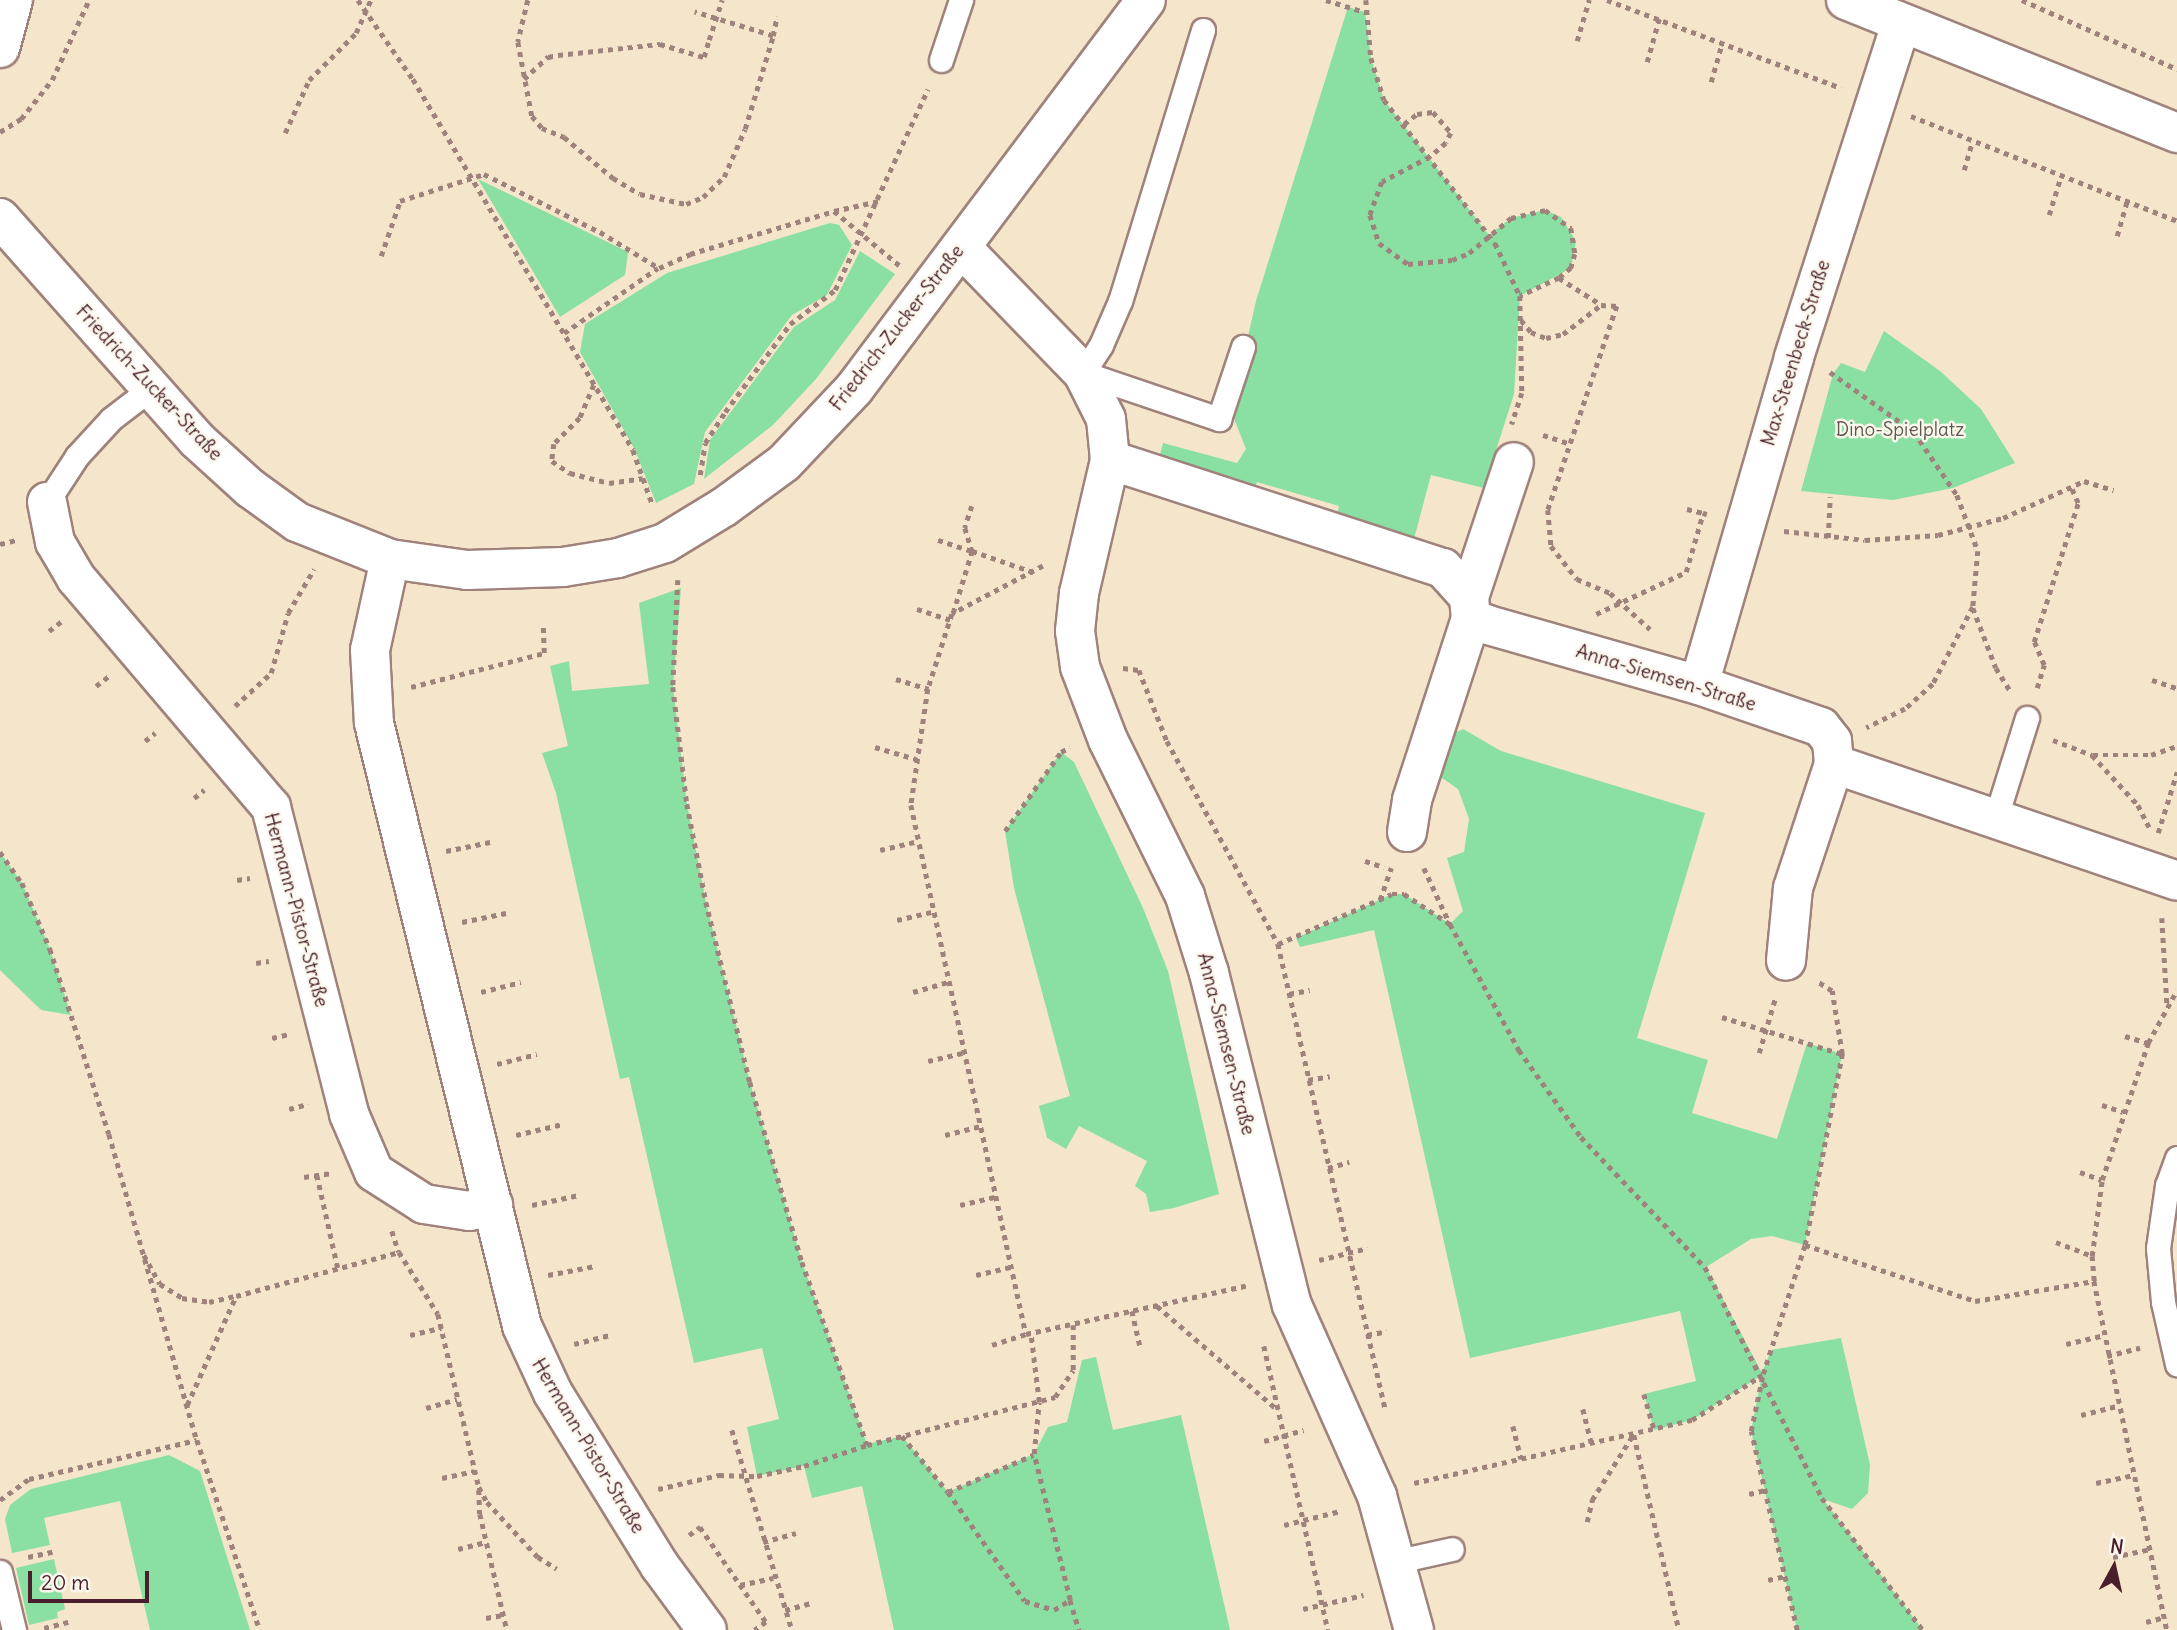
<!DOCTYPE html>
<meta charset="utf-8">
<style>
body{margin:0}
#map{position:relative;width:2177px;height:1630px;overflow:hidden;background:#f4e5cb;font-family:Delius,sans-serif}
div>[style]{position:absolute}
.green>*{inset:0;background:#8ae0a2}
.path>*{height:4.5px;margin-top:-2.25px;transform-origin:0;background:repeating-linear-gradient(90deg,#9f827b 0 5px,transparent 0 10px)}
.roads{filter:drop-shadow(2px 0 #9f827b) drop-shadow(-2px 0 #9f827b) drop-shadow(0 2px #9f827b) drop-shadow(0 -2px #9f827b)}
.lane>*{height:23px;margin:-11.5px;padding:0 11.5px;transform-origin:11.5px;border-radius:11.5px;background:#fff}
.street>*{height:38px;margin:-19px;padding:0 19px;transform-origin:19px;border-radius:19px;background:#fff}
.path-bridge>*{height:4.5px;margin-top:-2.25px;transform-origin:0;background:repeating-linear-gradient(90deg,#9f827b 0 5px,transparent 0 10px)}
span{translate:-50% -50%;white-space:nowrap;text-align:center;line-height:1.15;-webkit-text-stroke:5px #fbf7ec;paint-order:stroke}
.street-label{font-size:19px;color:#4a1f2b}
.park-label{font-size:19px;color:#5d594f}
.north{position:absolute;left:2079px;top:1532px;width:70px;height:70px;-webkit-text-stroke:5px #fbf7ec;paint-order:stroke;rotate:8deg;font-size:19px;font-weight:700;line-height:28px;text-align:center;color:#4a1f2b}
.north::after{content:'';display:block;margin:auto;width:24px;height:32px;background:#4a1f2b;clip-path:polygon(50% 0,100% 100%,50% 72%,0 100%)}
.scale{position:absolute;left:28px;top:1571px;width:121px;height:32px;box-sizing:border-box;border:4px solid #4a1f2b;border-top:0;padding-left:9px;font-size:21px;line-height:24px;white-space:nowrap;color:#4a1f2b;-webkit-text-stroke:5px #fbf7ec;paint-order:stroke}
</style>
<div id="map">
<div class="green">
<div style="clip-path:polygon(1348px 7px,1365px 12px,1371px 58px,1384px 100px,1489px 235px,1511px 218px,1545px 210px,1561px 217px,1576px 241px,1571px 268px,1520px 296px,1514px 394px,1484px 488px,1431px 475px,1414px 539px,1336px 520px,1339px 506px,1257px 482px,1252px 495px,1157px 466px,1163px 443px,1237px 463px,1246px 449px,1231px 411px,1256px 301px)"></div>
<div style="clip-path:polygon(478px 179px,628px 252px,625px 275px,560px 317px)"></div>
<div style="clip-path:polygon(830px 223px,839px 225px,852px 245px,827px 295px,792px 315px,705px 432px,694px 484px,656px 503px,635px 450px,580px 352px,585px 324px,667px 273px)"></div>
<div style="clip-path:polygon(860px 251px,895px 274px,816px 379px,773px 425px,704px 479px,710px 440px,794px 327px,835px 300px)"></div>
<div style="clip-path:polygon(1884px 331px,1940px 371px,1981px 409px,2015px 463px,1953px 488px,1893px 500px,1801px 491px,1833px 374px,1841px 363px,1865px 372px)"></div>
<div style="clip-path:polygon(681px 588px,673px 687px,687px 804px,706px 902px,750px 1082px,802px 1262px,867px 1444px,902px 1436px,948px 1492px,1034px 1454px,1048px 1427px,1067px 1422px,1082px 1360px,1096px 1357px,1113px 1430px,1181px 1415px,1230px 1630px,894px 1630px,862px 1486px,812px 1498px,804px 1466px,757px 1476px,747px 1427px,779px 1419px,762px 1348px,694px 1363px,629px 1077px,620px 1079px,556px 793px,542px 753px,568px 746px,550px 666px,569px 661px,572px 691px,649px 684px,639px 603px)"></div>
<div style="clip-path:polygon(1463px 729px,1501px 751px,1705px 813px,1637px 1038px,1708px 1060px,1692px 1113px,1777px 1139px,1807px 1043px,1842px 1054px,1805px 1245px,1772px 1236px,1751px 1239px,1706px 1267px,1762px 1373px,1771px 1350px,1841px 1338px,1870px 1465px,1868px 1493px,1852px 1509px,1823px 1499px,1923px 1630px,1797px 1630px,1751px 1431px,1762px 1375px,1692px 1420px,1654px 1430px,1644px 1394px,1696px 1381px,1680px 1311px,1470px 1358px,1374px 930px,1300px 947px,1296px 938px,1392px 894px,1404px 894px,1450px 924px,1463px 911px,1447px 858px,1464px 852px,1469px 819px,1458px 789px,1432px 771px,1441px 739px)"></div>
<div style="clip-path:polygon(1061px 752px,1074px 762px,1143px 908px,1168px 971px,1219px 1194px,1174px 1208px,1150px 1212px,1146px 1194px,1135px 1186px,1147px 1161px,1079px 1126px,1066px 1149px,1047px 1138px,1039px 1106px,1070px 1096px,1014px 888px,1005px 831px)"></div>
<div style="clip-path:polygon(0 852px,22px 883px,50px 949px,71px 1015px,41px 1010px,0 970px)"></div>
<div style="clip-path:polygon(169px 1455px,200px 1471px,250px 1630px,150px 1630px,120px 1501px,44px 1518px,50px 1545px,12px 1553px,5px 1519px,10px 1505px,31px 1489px)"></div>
<div style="clip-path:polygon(54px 1559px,65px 1609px,57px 1612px,58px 1618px,29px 1625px,16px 1568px)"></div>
</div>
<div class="path">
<div style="left:358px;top:0;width:96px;rotate:55.2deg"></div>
<div style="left:413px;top:79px;width:431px;rotate:59.3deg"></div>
<div style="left:633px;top:450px;width:59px;rotate:70.3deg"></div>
<div style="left:528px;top:0;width:43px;rotate:103.4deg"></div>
<div style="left:518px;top:42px;width:75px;rotate:79.3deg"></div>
<div style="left:532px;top:116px;width:16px;rotate:50deg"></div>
<div style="left:542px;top:128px;width:24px;rotate:22deg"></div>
<div style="left:564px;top:137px;width:64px;rotate:39.9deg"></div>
<div style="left:613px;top:178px;width:31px;rotate:31deg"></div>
<div style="left:640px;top:194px;width:47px;rotate:12.3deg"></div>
<div style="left:686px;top:204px;width:18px;rotate:-22deg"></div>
<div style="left:703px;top:197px;width:29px;rotate:-44deg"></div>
<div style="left:724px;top:177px;width:52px;rotate:-66.4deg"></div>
<div style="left:745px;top:129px;width:97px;rotate:-73.2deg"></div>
<div style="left:773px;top:36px;width:82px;rotate:-162.9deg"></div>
<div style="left:1326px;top:0;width:41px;rotate:17.1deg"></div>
<div style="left:1366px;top:0;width:58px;rotate:85.1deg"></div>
<div style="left:1371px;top:58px;width:44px;rotate:72.8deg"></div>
<div style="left:1384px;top:100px;width:181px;rotate:52.2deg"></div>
<div style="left:1495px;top:243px;width:59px;rotate:64.7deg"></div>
<div style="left:1520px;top:296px;width:97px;rotate:88.8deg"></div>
<div style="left:1522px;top:393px;width:33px;rotate:108deg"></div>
<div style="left:1607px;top:0;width:250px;rotate:20.6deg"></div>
<div style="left:2022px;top:0;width:170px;rotate:24deg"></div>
<div style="left:773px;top:36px;width:20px;rotate:-79deg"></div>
<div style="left:1577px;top:41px;width:43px;rotate:-73.7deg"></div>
<div style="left:1647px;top:62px;width:45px;rotate:-74.4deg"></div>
<div style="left:524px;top:79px;width:33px;rotate:-43deg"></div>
<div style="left:548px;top:57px;width:10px;rotate:-11deg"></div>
<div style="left:558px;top:55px;width:103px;rotate:-6.2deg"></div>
<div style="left:660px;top:44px;width:46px;rotate:16.5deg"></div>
<div style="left:704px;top:57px;width:18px;rotate:-74deg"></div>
<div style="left:1711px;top:82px;width:41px;rotate:-74.2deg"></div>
<div style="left:1911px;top:116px;width:286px;rotate:21.5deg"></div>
<div style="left:1404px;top:124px;width:16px;rotate:-38deg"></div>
<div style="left:1417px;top:114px;width:16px;rotate:-7deg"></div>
<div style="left:1433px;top:112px;width:28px;rotate:49deg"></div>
<div style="left:1451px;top:133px;width:11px;rotate:117deg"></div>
<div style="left:1446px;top:143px;width:21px;rotate:139deg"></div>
<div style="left:1430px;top:157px;width:54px;rotate:152.5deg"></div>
<div style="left:1382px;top:182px;width:35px;rotate:110deg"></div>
<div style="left:1370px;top:215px;width:29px;rotate:72deg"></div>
<div style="left:1379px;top:243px;width:36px;rotate:36deg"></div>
<div style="left:1408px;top:264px;width:44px;rotate:-5.2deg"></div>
<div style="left:1452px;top:260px;width:18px;rotate:-22deg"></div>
<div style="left:1469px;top:253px;width:55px;rotate:-39.8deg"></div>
<div style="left:1511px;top:218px;width:35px;rotate:-13deg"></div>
<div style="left:1545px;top:210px;width:32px;rotate:35deg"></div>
<div style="left:1571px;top:228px;width:26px;rotate:81deg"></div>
<div style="left:1575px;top:254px;width:15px;rotate:106deg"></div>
<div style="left:1571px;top:268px;width:16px;rotate:140deg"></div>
<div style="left:1559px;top:278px;width:43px;rotate:155.2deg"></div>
<div style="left:0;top:132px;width:25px;rotate:-32deg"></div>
<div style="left:21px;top:119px;width:50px;rotate:-51.5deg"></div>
<div style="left:52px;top:80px;width:88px;rotate:-65.2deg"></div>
<div style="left:285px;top:133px;width:58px;rotate:-65.6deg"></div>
<div style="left:309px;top:80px;width:66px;rotate:-45deg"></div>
<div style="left:356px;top:33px;width:36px;rotate:-66deg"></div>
<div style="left:1964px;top:170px;width:29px;rotate:-74deg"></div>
<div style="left:834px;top:211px;width:46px;rotate:-12.5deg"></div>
<div style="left:2049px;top:215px;width:41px;rotate:-72.9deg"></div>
<div style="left:2117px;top:236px;width:35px;rotate:-74deg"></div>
<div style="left:381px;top:256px;width:58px;rotate:-70.9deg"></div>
<div style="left:400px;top:201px;width:88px;rotate:-17.8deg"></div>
<div style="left:484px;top:174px;width:130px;rotate:26.6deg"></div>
<div style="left:600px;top:232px;width:69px;rotate:31.4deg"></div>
<div style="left:659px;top:268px;width:34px;rotate:-24deg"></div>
<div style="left:690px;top:254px;width:150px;rotate:-16.6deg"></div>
<div style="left:834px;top:211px;width:85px;rotate:39.7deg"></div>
<div style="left:1559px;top:278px;width:49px;rotate:32.4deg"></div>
<div style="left:1521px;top:320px;width:16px;rotate:50deg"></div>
<div style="left:1531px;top:332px;width:16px;rotate:22deg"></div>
<div style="left:1546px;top:338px;width:17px;rotate:-13deg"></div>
<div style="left:1563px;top:334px;width:48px;rotate:-37.3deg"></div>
<div style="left:1601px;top:305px;width:16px;rotate:4deg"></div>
<div style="left:1617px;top:306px;width:215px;rotate:108.7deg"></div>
<div style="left:1548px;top:510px;width:36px;rotate:85deg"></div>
<div style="left:1551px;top:546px;width:42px;rotate:51.8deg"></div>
<div style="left:1577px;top:579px;width:36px;rotate:23deg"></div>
<div style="left:1610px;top:593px;width:54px;rotate:42deg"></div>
<div style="left:564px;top:333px;width:114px;rotate:-34.7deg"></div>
<div style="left:1830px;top:372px;width:103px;rotate:35.5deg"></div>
<div style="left:1914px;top:432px;width:76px;rotate:55.7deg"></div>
<div style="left:1957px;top:495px;width:60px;rotate:69.4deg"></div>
<div style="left:1978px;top:551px;width:56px;rotate:95.1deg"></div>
<div style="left:1973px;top:607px;width:87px;rotate:117.5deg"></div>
<div style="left:1933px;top:684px;width:38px;rotate:138deg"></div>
<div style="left:1905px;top:709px;width:43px;rotate:154deg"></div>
<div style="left:594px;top:385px;width:36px;rotate:113deg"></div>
<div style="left:580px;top:418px;width:37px;rotate:135deg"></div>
<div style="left:554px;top:444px;width:17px;rotate:97deg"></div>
<div style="left:552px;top:461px;width:22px;rotate:34deg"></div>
<div style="left:570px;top:473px;width:40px;rotate:14.4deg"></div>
<div style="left:609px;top:483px;width:34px;rotate:-8deg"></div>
<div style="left:1543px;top:435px;width:28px;rotate:18deg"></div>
<div style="left:700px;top:475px;width:32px;rotate:-81deg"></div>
<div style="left:705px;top:443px;width:37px;rotate:-57deg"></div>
<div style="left:725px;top:412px;width:109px;rotate:-53.5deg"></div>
<div style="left:790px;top:324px;width:56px;rotate:-37.1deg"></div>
<div style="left:835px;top:290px;width:221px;rotate:-65.2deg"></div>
<div style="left:972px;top:506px;width:23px;rotate:108deg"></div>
<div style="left:965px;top:528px;width:24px;rotate:73deg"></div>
<div style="left:1687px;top:509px;width:16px;rotate:14deg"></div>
<div style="left:1784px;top:531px;width:81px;rotate:6.3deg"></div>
<div style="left:1865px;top:540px;width:73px;rotate:-3.9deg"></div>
<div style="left:1938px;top:535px;width:67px;rotate:-14.7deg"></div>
<div style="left:2003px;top:518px;width:89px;rotate:-24.6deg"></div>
<div style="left:2084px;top:481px;width:31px;rotate:17deg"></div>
<div style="left:1828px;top:538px;width:41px;rotate:-87.2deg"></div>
<div style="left:938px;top:540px;width:35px;rotate:18deg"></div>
<div style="left:0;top:544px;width:16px;rotate:-14deg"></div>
<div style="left:1043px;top:566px;width:103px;rotate:152.2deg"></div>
<div style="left:952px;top:614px;width:79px;rotate:107.7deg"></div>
<div style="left:928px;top:689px;width:117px;rotate:98.3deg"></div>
<div style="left:911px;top:805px;width:541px;rotate:77.74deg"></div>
<div style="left:1026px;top:1334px;width:227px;rotate:-12.4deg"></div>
<div style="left:1686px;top:572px;width:61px;rotate:-73.9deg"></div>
<div style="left:1703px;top:513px;width:4px;rotate:14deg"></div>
<div style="left:678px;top:580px;width:107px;rotate:92.7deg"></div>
<div style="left:673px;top:687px;width:118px;rotate:83.2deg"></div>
<div style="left:687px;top:804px;width:100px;rotate:79deg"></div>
<div style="left:706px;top:902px;width:185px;rotate:76.3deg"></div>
<div style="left:750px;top:1082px;width:187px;rotate:73.9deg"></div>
<div style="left:802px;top:1262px;width:194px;rotate:70.4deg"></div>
<div style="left:1973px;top:608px;width:64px;rotate:69deg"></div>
<div style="left:1996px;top:668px;width:28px;rotate:58deg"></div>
<div style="left:917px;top:609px;width:35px;rotate:18deg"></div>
<div style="left:953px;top:613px;width:65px;rotate:-73deg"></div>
<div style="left:972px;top:551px;width:65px;rotate:19deg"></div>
<div style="left:1596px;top:614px;width:99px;rotate:-25deg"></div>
<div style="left:49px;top:631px;width:16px;rotate:-38deg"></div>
<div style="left:1123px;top:668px;width:16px;rotate:7deg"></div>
<div style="left:1139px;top:670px;width:76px;rotate:68.5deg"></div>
<div style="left:1167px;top:741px;width:231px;rotate:61.3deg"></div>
<div style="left:1278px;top:944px;width:476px;rotate:77deg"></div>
<div style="left:896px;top:679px;width:34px;rotate:17deg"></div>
<div style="left:2152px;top:680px;width:26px;rotate:18deg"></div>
<div style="left:96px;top:686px;width:16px;rotate:-38deg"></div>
<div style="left:411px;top:687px;width:137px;rotate:-14.3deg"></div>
<div style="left:544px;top:653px;width:30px;rotate:-92deg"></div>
<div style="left:2037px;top:688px;width:24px;rotate:-73deg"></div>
<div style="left:2044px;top:665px;width:25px;rotate:-113deg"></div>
<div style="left:2034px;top:642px;width:146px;rotate:-72.4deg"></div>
<div style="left:2078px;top:503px;width:17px;rotate:-114deg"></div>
<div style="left:235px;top:706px;width:49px;rotate:-42.5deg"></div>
<div style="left:271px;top:673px;width:62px;rotate:-74.2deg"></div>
<div style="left:288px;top:613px;width:51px;rotate:-59.4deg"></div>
<div style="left:2053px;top:740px;width:42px;rotate:21deg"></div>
<div style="left:2092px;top:755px;width:68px;rotate:47.4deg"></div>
<div style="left:2138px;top:805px;width:28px;rotate:63deg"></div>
<div style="left:145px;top:741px;width:13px;rotate:-39deg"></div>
<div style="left:875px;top:747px;width:43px;rotate:16.3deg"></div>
<div style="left:2093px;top:755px;width:58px"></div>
<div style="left:2151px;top:755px;width:28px;rotate:-19deg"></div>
<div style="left:194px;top:798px;width:13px;rotate:-39deg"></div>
<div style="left:1005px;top:831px;width:97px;rotate:-54.7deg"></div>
<div style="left:1061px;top:752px;width:10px;rotate:-29deg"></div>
<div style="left:2158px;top:833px;width:64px;rotate:-72.7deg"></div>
<div style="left:880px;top:850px;width:37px;rotate:-13deg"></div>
<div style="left:446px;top:851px;width:45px;rotate:-11.6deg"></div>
<div style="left:0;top:852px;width:38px;rotate:55deg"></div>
<div style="left:22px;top:883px;width:72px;rotate:67deg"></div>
<div style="left:50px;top:949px;width:194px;rotate:72.3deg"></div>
<div style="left:109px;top:1134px;width:318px;rotate:74deg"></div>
<div style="left:197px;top:1440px;width:200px;rotate:71.7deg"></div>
<div style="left:1365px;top:861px;width:20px;rotate:18deg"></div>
<div style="left:1424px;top:868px;width:62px;rotate:65.1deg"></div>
<div style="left:237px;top:880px;width:13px;rotate:-9deg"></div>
<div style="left:1380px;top:900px;width:34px;rotate:-71deg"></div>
<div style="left:2162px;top:918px;width:85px;rotate:86.6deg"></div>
<div style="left:897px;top:920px;width:37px;rotate:-13deg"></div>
<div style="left:462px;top:922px;width:45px;rotate:-11.6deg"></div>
<div style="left:1278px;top:944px;width:124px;rotate:-23.7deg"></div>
<div style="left:1392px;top:894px;width:12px"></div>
<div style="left:1404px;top:894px;width:55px;rotate:33.1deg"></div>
<div style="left:1450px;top:924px;width:144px;rotate:61.3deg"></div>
<div style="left:1519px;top:1050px;width:107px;rotate:54.5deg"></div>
<div style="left:1581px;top:1137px;width:180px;rotate:46.4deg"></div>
<div style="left:1705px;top:1267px;width:259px;rotate:63.1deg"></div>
<div style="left:1822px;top:1498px;width:166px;rotate:52.6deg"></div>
<div style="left:256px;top:963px;width:13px;rotate:-9deg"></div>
<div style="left:481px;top:992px;width:41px;rotate:-14deg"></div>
<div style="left:913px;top:992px;width:37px;rotate:-16deg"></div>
<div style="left:1289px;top:994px;width:21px;rotate:-11deg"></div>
<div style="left:1722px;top:1017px;width:126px;rotate:17.1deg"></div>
<div style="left:2125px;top:1036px;width:24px;rotate:17deg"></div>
<div style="left:272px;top:1038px;width:17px;rotate:-13deg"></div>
<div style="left:1759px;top:1053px;width:56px;rotate:-73.5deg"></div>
<div style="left:928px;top:1061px;width:37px;rotate:-13deg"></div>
<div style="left:497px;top:1064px;width:41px;rotate:-14deg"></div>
<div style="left:1308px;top:1080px;width:22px;rotate:-10deg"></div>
<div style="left:2102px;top:1105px;width:22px;rotate:18deg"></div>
<div style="left:289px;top:1109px;width:20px;rotate:-15deg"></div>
<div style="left:516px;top:1135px;width:48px;rotate:-13.2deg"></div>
<div style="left:945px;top:1135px;width:36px;rotate:-14deg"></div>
<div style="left:1328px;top:1168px;width:22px;rotate:-16deg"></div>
<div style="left:2080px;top:1172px;width:23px;rotate:20deg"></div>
<div style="left:317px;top:1175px;width:95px;rotate:77.3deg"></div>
<div style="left:304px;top:1177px;width:27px;rotate:-8deg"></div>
<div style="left:532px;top:1205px;width:48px;rotate:-12deg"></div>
<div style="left:960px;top:1205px;width:37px;rotate:-13deg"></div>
<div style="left:392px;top:1231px;width:22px;rotate:72deg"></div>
<div style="left:399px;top:1252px;width:73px;rotate:57.8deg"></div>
<div style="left:438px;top:1314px;width:178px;rotate:76.7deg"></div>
<div style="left:479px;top:1487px;width:17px;rotate:62deg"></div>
<div style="left:487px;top:1502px;width:75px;rotate:47.2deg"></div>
<div style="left:538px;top:1557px;width:22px;rotate:32deg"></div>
<div style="left:2056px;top:1242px;width:39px;rotate:21deg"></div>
<div style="left:1805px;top:1245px;width:179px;rotate:18.2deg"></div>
<div style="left:1975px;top:1301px;width:121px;rotate:-9.5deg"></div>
<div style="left:2094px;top:1281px;width:25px;rotate:-95deg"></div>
<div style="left:2092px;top:1256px;width:77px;rotate:-82.5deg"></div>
<div style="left:2102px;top:1180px;width:145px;rotate:-71.4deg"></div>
<div style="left:2148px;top:1043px;width:60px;rotate:-61.3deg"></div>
<div style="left:144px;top:1255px;width:33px;rotate:61deg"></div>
<div style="left:160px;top:1284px;width:26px;rotate:32deg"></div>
<div style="left:182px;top:1298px;width:27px;rotate:8deg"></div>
<div style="left:209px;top:1302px;width:27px;rotate:-13deg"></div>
<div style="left:1319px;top:1260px;width:50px;rotate:-13.8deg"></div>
<div style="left:548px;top:1275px;width:48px;rotate:-10.8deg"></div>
<div style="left:976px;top:1275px;width:36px;rotate:-13deg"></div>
<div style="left:2094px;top:1281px;width:357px;rotate:78.2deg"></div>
<div style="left:1157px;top:1306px;width:160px;rotate:40.7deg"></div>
<div style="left:1132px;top:1311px;width:37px;rotate:77deg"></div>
<div style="left:410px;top:1335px;width:32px;rotate:-13deg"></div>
<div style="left:1367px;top:1335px;width:20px;rotate:-11deg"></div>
<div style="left:574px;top:1344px;width:38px;rotate:-14deg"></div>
<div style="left:2066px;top:1344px;width:39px;rotate:-13deg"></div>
<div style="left:992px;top:1345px;width:36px;rotate:-18deg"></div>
<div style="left:1264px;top:1346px;width:291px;rotate:77.3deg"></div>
<div style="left:2107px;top:1356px;width:34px;rotate:-14deg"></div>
<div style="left:1644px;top:1394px;width:37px;rotate:74deg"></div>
<div style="left:187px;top:1405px;width:120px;rotate:-65.8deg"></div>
<div style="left:236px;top:1296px;width:169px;rotate:-15.1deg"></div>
<div style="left:426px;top:1408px;width:32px;rotate:-16deg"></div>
<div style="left:1583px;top:1409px;width:36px;rotate:76deg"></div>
<div style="left:2081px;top:1415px;width:38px;rotate:-14deg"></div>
<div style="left:1513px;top:1426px;width:34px;rotate:76deg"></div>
<div style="left:732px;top:1430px;width:209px;rotate:73.3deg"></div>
<div style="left:1634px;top:1435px;width:200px;rotate:77deg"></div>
<div style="left:902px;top:1436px;width:72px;rotate:50.6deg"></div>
<div style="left:948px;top:1492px;width:133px;rotate:54.8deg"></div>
<div style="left:1025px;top:1601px;width:30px;rotate:17deg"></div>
<div style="left:1054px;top:1610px;width:19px;rotate:-32deg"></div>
<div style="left:1070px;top:1600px;width:150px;rotate:-103.9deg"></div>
<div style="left:1034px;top:1454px;width:52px;rotate:-84.5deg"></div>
<div style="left:1039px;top:1402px;width:66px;rotate:-96.9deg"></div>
<div style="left:1264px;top:1441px;width:41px;rotate:-15.4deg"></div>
<div style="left:442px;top:1478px;width:33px;rotate:-12deg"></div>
<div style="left:1414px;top:1483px;width:285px;rotate:-12.8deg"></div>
<div style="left:1692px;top:1420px;width:83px;rotate:-32.7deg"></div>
<div style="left:2096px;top:1483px;width:38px;rotate:-12deg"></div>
<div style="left:658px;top:1489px;width:63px;rotate:-12.9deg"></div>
<div style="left:719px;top:1475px;width:38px;rotate:2deg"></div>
<div style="left:757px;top:1476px;width:48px;rotate:-12deg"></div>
<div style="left:804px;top:1466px;width:66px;rotate:-18.4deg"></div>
<div style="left:867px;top:1445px;width:194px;rotate:-14.3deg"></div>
<div style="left:1055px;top:1397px;width:32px;rotate:-56deg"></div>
<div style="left:1073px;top:1370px;width:45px;rotate:-90deg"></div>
<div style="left:479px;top:1490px;width:24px;rotate:88deg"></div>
<div style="left:480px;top:1514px;width:119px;rotate:76.9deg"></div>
<div style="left:948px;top:1492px;width:93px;rotate:-23.5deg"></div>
<div style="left:1749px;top:1494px;width:16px;rotate:-14deg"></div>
<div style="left:0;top:1500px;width:36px;rotate:-36deg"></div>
<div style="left:29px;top:1479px;width:172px;rotate:-13.1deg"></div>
<div style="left:1587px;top:1522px;width:23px;rotate:-77deg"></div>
<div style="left:1592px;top:1500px;width:77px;rotate:-57.8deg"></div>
<div style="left:1284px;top:1525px;width:58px;rotate:-14deg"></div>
<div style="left:689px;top:1535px;width:14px;rotate:-36deg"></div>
<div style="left:700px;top:1527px;width:116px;rotate:55.2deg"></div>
<div style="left:766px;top:1622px;width:14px;rotate:144deg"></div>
<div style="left:763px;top:1542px;width:34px;rotate:-15deg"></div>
<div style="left:458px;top:1549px;width:30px;rotate:-14deg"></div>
<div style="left:28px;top:1557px;width:25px;rotate:-12deg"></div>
<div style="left:2113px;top:1557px;width:38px;rotate:-12deg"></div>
<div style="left:1768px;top:1580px;width:17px;rotate:-13deg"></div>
<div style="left:740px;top:1585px;width:34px;rotate:-12deg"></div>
<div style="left:1070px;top:1600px;width:31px;rotate:73deg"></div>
<div style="left:1303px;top:1609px;width:62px;rotate:-13.1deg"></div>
<div style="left:785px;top:1610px;width:28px;rotate:-15deg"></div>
<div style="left:486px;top:1618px;width:17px;rotate:-10deg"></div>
<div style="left:2146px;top:1622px;width:20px;rotate:-15deg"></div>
<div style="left:44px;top:1628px;width:25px;rotate:-14deg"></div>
<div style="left:1797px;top:1630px;width:204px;rotate:-103deg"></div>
<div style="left:1751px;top:1431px;width:58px;rotate:-78.1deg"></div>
<div style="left:1763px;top:1374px;width:136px;rotate:-72deg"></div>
<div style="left:1805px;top:1245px;width:195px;rotate:-79deg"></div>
<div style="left:1842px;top:1054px;width:64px;rotate:-99deg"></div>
<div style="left:1832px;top:991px;width:19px;rotate:-148deg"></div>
</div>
<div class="roads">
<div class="lane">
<div style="left:1203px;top:30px;width:283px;rotate:107deg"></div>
<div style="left:1120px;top:301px;width:48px;rotate:113.4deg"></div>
<div style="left:1101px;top:345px;width:33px;rotate:123deg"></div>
<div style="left:1083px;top:373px;width:144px;rotate:18.7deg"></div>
<div style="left:1219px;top:419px;width:76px;rotate:-71.6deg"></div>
<div style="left:941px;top:60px;width:63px;rotate:-71.6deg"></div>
<div style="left:47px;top:502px;width:55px;rotate:-56.9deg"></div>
<div style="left:77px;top:456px;width:50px;rotate:-47.4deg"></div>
<div style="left:111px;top:419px;width:49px;rotate:-37.6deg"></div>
<div style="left:1995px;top:820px;width:107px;rotate:-72.6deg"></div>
<div style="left:2177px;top:1158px;width:29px;rotate:110deg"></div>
<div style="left:2167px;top:1185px;width:64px;rotate:98.1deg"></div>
<div style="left:2158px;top:1248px;width:54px;rotate:84.7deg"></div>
<div style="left:2163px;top:1302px;width:64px;rotate:77.3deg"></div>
<div style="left:1398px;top:1561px;width:55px;rotate:-12.5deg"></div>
<div style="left:0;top:1572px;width:60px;rotate:76.4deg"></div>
</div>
<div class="street">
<div style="left:1846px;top:0;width:357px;rotate:21.9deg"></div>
<div style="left:0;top:48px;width:50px;rotate:-74.8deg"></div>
<div style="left:0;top:218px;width:297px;rotate:48.4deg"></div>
<div style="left:197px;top:440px;width:72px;rotate:42.2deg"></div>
<div style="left:250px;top:488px;width:58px;rotate:35.9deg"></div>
<div style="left:297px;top:522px;width:100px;rotate:21.7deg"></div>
<div style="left:390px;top:559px;width:78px;rotate:8.1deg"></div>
<div style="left:467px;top:570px;width:96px;rotate:-1.8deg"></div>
<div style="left:563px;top:567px;width:56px;rotate:-9.3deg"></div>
<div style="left:618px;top:558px;width:49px;rotate:-17.7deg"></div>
<div style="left:665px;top:543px;width:69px;rotate:-31.4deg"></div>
<div style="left:724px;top:507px;width:74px;rotate:-36.3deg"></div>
<div style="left:784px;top:463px;width:102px;rotate:-46.6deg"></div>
<div style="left:854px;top:389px;width:486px;rotate:-53.1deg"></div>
<div style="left:961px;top:247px;width:175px;rotate:45.9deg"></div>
<div style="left:1083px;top:373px;width:51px;rotate:63.4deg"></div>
<div style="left:1106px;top:419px;width:41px;rotate:84.4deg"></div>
<div style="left:1110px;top:460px;width:137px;rotate:103.1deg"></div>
<div style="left:1079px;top:593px;width:38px;rotate:96deg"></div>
<div style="left:1075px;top:631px;width:36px;rotate:82deg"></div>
<div style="left:1080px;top:667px;width:78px;rotate:69deg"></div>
<div style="left:1108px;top:740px;width:174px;rotate:63.7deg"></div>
<div style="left:1185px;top:896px;width:81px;rotate:72.7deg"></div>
<div style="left:1209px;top:973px;width:342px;rotate:76deg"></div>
<div style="left:1292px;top:1305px;width:209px;rotate:66deg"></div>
<div style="left:1377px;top:1496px;width:139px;rotate:74.6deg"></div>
<div style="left:1110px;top:460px;width:350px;rotate:18deg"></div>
<div style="left:1443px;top:568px;width:39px;rotate:48deg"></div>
<div style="left:1469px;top:597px;width:21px;rotate:85deg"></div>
<div style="left:1471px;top:618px;width:18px;rotate:22deg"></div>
<div style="left:1488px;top:625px;width:219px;rotate:15.9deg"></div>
<div style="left:1699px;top:685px;width:129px;rotate:19deg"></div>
<div style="left:1821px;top:727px;width:18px;rotate:52deg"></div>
<div style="left:1832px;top:741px;width:23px;rotate:85deg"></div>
<div style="left:1834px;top:764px;width:131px;rotate:108.3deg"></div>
<div style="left:1793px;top:888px;width:73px;rotate:95.5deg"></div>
<div style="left:47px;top:502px;width:41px;rotate:78.7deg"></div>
<div style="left:55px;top:542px;width:42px;rotate:59.7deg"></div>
<div style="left:76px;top:578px;width:301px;rotate:49.6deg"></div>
<div style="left:271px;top:807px;width:317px;rotate:75.7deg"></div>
<div style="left:349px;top:1114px;width:63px;rotate:66.7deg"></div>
<div style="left:374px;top:1172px;width:59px;rotate:32.6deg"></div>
<div style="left:424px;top:1204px;width:46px;rotate:8.8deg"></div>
<div style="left:469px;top:1211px;width:25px;rotate:-14deg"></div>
<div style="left:390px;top:559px;width:93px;rotate:102.4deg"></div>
<div style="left:370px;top:650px;width:73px;rotate:86.9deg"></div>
<div style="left:374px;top:723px;width:621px;rotate:76.21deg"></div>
<div style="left:522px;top:1326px;width:74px;rotate:65.2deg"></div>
<div style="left:553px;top:1393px;width:203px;rotate:58.3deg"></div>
<div style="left:660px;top:1566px;width:79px;rotate:53.7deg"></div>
<div style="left:1469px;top:597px;width:142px;rotate:-71.6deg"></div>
<div style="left:1699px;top:685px;width:341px;rotate:-73.8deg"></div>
<div style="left:1794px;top:357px;width:351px;rotate:-72.2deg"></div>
<div style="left:1834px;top:764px;width:362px;rotate:18.8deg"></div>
<div style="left:1407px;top:832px;width:32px;rotate:-81deg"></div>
<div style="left:1412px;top:800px;width:191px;rotate:-72deg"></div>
</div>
</div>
<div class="path-bridge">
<div style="left:709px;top:40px;width:42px;rotate:-72deg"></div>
</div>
<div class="street-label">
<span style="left:897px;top:328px;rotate:-52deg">Friedrich-Zucker-Straße</span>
<span style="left:1796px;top:353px;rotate:-73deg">Max-Steenbeck-Straße</span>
<span style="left:149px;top:383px;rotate:47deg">Friedrich-Zucker-Straße</span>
<span style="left:1666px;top:678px;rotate:17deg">Anna-Siemsen-Straße</span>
<span style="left:296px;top:910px;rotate:75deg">Hermann-Pistor-Straße</span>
<span style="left:1226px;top:1044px;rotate:76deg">Anna-Siemsen-Straße</span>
<span style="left:588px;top:1446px;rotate:59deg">Hermann-Pistor-Straße</span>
</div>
<div class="park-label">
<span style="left:1900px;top:430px">Dino-Spielplatz</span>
</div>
<div class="north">N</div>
<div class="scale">20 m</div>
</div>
